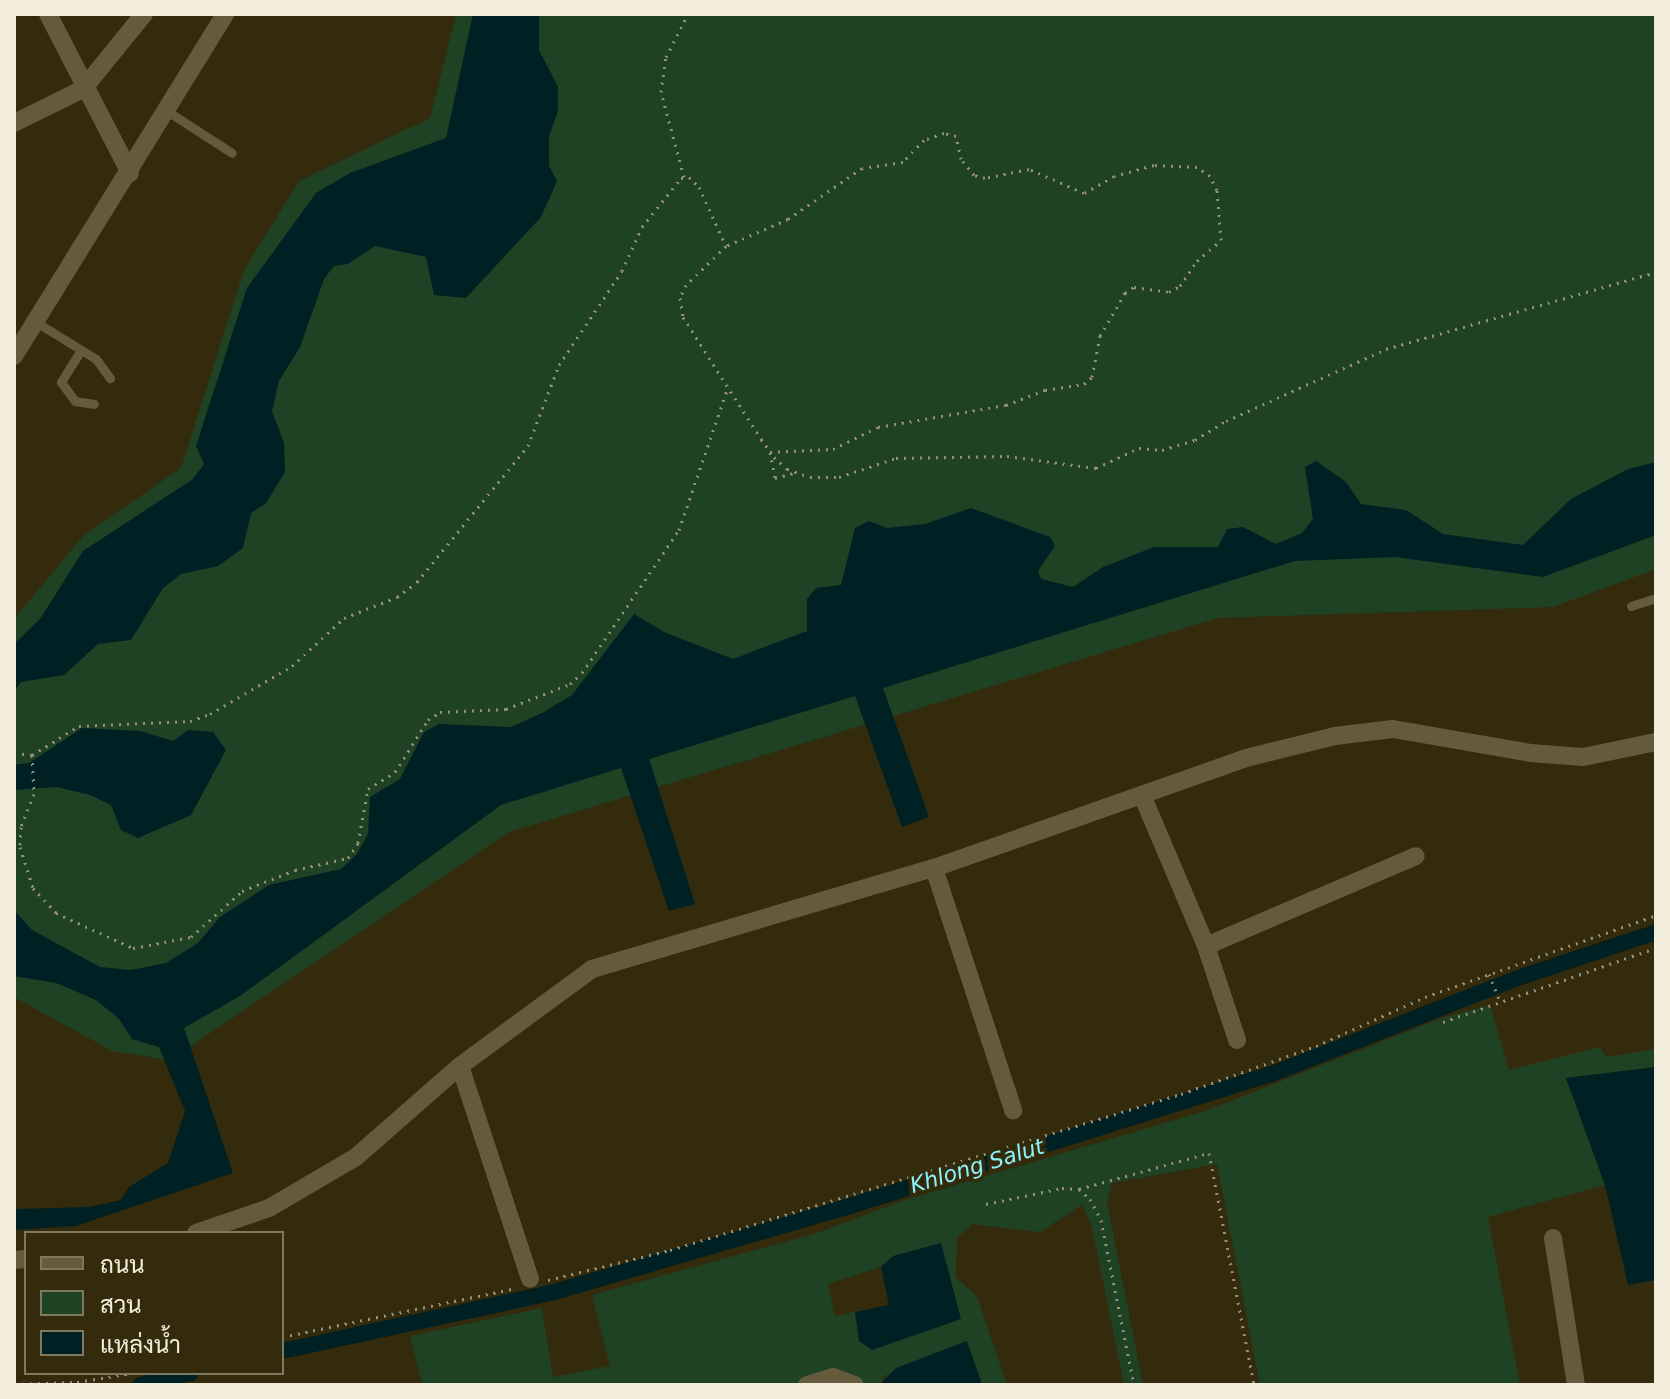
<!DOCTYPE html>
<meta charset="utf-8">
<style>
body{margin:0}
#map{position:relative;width:1670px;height:1399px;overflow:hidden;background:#332b0c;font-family:"DejaVu Sans",Sarabun,sans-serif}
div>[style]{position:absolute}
.green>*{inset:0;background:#1f4124}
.water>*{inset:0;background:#002123}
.canal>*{height:16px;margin:-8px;padding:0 8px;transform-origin:8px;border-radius:8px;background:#002123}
.path>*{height:3px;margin-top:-1.5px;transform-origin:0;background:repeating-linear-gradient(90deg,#979078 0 2px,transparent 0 8px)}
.service>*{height:9px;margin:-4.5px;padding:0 4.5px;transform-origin:4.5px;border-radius:4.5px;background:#635b3c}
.minor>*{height:18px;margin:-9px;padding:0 9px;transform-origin:9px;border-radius:9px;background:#635b3c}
span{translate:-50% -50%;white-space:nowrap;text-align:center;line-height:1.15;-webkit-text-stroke:7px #332b0c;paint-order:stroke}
.water-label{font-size:22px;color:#8bf3fb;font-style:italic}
.frame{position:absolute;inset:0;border:16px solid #f2eddc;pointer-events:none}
.legend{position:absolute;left:24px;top:1231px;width:260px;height:144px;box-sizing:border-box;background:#332b0c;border:2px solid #7f795f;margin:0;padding:10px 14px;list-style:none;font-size:24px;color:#f2eddc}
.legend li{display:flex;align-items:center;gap:16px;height:40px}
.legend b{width:40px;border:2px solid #7f795f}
</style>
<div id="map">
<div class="green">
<div style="clip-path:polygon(456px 14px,1656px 14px,1656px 569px,1554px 607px,1218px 618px,509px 832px,170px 1060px,112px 1051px,14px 997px,14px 619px,84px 535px,181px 468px,244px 270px,299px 181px,430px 118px)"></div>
<div style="clip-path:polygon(evenodd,1490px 1005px,1509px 1070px,1600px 1047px,1606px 1057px,1656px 1049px,1656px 1067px,1566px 1078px,1605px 1185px,1488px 1217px,1520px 1385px,1260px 1385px,1217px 1164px,1112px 1183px,1107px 1202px,1143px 1385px,1124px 1385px,1092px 1227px,1082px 1205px,1040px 1232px,972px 1224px,957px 1238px,956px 1277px,977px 1297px,1007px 1385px,982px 1385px,967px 1341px,884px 1376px,880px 1385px,422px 1385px,410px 1336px,542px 1308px,553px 1377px,610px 1366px,592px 1295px,817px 1233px,899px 1202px,1208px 1110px,1442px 1018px,1490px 1005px,893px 1256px,956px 1304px,960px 1319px,859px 1341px,855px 1312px,835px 1316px,828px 1284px,881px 1267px,893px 1256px)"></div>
</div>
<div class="water">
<div style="clip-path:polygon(473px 14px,539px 14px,539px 50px,558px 87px,558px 111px,549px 137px,549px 166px,557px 181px,541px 217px,466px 298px,434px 295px,426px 257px,375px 246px,348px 264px,334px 266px,324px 279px,300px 347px,279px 381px,272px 411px,284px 443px,285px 472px,266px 503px,251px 513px,243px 548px,218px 566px,181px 574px,163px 588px,131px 640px,98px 644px,64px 675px,21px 682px,14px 691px,14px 644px,40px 619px,83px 551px,193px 479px,204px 464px,196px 446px,247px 288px,316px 193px,350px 173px,446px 138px)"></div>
<div style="clip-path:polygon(1316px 461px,1346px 482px,1361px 504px,1406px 510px,1443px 534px,1523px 545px,1571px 499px,1628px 469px,1656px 462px,1656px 535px,1543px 577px,1395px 557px,1295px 561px,883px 688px,929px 817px,902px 827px,855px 696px,649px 759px,695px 904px,669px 911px,621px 768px,501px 805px,240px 996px,184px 1028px,233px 1173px,76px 1226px,14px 1230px,14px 1209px,90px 1207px,121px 1200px,129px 1187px,168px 1163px,185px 1111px,159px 1047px,132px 1039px,119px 1019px,96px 1000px,56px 983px,14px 976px,14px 910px,32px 930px,100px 967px,131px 970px,166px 963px,198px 943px,220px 917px,269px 885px,341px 869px,357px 854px,368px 834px,370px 797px,400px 779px,424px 732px,439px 724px,511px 727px,542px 713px,572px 695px,634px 614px,666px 633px,733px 659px,807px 631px,807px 599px,816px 588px,841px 585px,855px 528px,869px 521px,887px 528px,925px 524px,971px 508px,1050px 537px,1055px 546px,1038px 571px,1041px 579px,1073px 587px,1103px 567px,1154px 547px,1218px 547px,1227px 529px,1243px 527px,1276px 544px,1302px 533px,1313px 519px,1305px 467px)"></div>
<div style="clip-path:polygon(82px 728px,140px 731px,173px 741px,188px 730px,213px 732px,226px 750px,191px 815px,138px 838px,121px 830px,111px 805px,90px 795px,57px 787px,14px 790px,14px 765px,29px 763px)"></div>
<div style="clip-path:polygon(1656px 1067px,1656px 1280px,1628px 1285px,1605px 1185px,1566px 1078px)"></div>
<div style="clip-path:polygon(941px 1243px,961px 1319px,872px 1350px,859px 1341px,855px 1312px,889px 1305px,881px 1267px,893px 1256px)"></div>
<div style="clip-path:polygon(967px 1341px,982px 1385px,880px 1385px,896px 1368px)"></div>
</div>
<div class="canal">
<div style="left:282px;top:1351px;width:278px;rotate:-12.2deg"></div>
<div style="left:554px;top:1292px;width:311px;rotate:-16.2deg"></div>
<div style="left:853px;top:1205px;width:436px;rotate:-17.4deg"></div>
<div style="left:1269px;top:1075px;width:264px;rotate:-21.3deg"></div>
<div style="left:1515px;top:979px;width:149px;rotate:-18.4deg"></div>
<div style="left:140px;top:1385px;width:52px;rotate:-13.2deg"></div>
</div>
<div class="path">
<div style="left:684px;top:177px;width:88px;rotate:-105.1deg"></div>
<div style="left:661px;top:92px;width:35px;rotate:-82deg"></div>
<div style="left:666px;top:57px;width:48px;rotate:-62.9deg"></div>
<div style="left:770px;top:452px;width:63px;rotate:-2.7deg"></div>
<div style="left:833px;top:449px;width:50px;rotate:-26.1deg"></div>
<div style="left:878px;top:427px;width:130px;rotate:-9.8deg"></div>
<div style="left:1006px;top:405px;width:42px;rotate:-21deg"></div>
<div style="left:1045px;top:390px;width:39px;rotate:-9deg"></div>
<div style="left:1084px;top:384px;width:11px;rotate:-41deg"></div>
<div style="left:1092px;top:377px;width:42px;rotate:-79deg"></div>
<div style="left:1100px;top:336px;width:50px;rotate:-59.8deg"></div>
<div style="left:1125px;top:293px;width:11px;rotate:-34deg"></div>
<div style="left:1134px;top:287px;width:35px;rotate:8deg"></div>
<div style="left:1169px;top:292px;width:13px;rotate:-29deg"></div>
<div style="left:1180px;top:286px;width:30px;rotate:-56deg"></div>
<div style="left:1197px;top:261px;width:32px;rotate:-41deg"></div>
<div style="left:1221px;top:240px;width:50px;rotate:-94.6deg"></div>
<div style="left:1217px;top:190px;width:16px;rotate:-117deg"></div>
<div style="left:1210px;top:176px;width:16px;rotate:-145deg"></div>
<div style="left:1197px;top:167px;width:43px;rotate:-177.3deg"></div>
<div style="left:1154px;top:165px;width:41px;rotate:164.6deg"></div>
<div style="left:1114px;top:176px;width:34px;rotate:150deg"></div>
<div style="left:1084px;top:193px;width:60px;rotate:-156.4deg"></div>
<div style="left:1029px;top:169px;width:45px;rotate:168.4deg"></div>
<div style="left:985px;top:178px;width:11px;rotate:-165deg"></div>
<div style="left:974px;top:175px;width:21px;rotate:-129deg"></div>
<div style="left:961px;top:159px;width:24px;rotate:-102deg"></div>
<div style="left:956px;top:136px;width:12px;rotate:-166deg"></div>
<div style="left:944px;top:133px;width:21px;rotate:161deg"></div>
<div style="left:924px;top:140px;width:30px;rotate:134deg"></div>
<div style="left:903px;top:162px;width:41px;rotate:171.7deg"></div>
<div style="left:862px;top:168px;width:90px;rotate:145.4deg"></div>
<div style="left:788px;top:219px;width:68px;rotate:156.5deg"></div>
<div style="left:726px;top:246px;width:56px;rotate:135.7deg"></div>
<div style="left:686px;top:285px;width:14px;rotate:115deg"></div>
<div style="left:680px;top:298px;width:19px;rotate:81deg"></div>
<div style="left:683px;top:317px;width:145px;rotate:57.4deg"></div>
<div style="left:761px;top:439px;width:22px;rotate:54deg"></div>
<div style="left:774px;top:457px;width:18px;rotate:43deg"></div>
<div style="left:787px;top:469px;width:24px;rotate:19deg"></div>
<div style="left:810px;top:477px;width:29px"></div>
<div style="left:839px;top:477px;width:60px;rotate:-18.4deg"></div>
<div style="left:896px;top:458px;width:111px;rotate:-1deg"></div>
<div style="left:1007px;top:456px;width:90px;rotate:7.7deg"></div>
<div style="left:1096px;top:468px;width:47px;rotate:-24.9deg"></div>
<div style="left:1139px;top:448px;width:23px;rotate:5deg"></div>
<div style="left:1162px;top:450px;width:34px;rotate:-17deg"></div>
<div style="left:1195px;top:440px;width:36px;rotate:-32deg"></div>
<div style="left:1226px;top:421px;width:175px;rotate:-24.2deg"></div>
<div style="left:1386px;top:349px;width:281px;rotate:-15.9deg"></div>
<div style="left:770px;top:452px;width:26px;rotate:79deg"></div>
<div style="left:775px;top:478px;width:23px;rotate:-15deg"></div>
<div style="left:14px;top:753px;width:18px;rotate:6deg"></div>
<div style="left:32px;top:755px;width:39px;rotate:87deg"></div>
<div style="left:34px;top:794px;width:35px;rotate:112deg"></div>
<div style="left:21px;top:827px;width:20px;rotate:93deg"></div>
<div style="left:20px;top:847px;width:43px;rotate:72.4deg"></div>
<div style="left:33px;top:888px;width:34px;rotate:47deg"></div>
<div style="left:56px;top:913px;width:85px;rotate:24.4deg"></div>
<div style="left:133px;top:948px;width:59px;rotate:-10.7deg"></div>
<div style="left:191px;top:937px;width:69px;rotate:-42deg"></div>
<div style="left:242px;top:891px;width:57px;rotate:-21.6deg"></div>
<div style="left:295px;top:870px;width:54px;rotate:-12.8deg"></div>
<div style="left:348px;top:858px;width:18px;rotate:-56deg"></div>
<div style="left:358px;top:843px;width:55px;rotate:-79.5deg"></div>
<div style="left:368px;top:789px;width:32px;rotate:-32deg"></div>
<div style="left:395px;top:772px;width:62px;rotate:-57.6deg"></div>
<div style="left:428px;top:720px;width:14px;rotate:-34deg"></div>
<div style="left:440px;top:712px;width:66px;rotate:-2.6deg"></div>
<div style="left:506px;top:709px;width:69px;rotate:-21.3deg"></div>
<div style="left:570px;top:684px;width:16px;rotate:-43deg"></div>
<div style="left:582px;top:673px;width:173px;rotate:-55.9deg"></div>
<div style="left:679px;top:530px;width:151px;rotate:-71.1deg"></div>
<div style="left:32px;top:755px;width:55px;rotate:-31.7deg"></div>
<div style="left:79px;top:726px;width:111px;rotate:-2.6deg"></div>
<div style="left:190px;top:721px;width:21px;rotate:-19deg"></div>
<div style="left:210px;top:714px;width:95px;rotate:-30.3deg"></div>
<div style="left:292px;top:666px;width:71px;rotate:-42.7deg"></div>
<div style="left:344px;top:618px;width:57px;rotate:-21.6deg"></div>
<div style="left:397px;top:597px;width:25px;rotate:-37deg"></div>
<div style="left:417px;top:582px;width:176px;rotate:-50.8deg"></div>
<div style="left:528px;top:446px;width:87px;rotate:-69.1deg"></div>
<div style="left:559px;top:365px;width:113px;rotate:-56.2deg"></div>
<div style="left:622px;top:271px;width:48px;rotate:-65.6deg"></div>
<div style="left:642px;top:227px;width:63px;rotate:-51.5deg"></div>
<div style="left:681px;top:178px;width:8px;rotate:-7deg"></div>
<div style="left:689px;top:177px;width:14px;rotate:45deg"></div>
<div style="left:699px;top:187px;width:65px;rotate:65.4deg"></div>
<div style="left:1489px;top:974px;width:27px;rotate:68deg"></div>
<div style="left:1443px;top:1022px;width:225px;rotate:-19.2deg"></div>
<div style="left:1079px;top:1189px;width:135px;rotate:-15.5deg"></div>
<div style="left:1209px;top:1153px;width:236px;rotate:79deg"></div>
<div style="left:986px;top:1204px;width:78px;rotate:-11.9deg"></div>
<div style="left:1062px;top:1188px;width:17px;rotate:3deg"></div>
<div style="left:1079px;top:1189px;width:15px;rotate:42deg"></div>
<div style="left:1090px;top:1199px;width:24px;rotate:62deg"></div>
<div style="left:1101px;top:1220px;width:168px;rotate:78.7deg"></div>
<div style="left:548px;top:1280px;width:126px;rotate:-13.8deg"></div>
<div style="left:670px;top:1250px;width:534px;rotate:-16.98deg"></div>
<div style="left:1181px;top:1094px;width:143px;rotate:-19.6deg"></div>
<div style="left:1316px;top:1046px;width:120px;rotate:-24.2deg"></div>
<div style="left:1425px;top:997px;width:245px;rotate:-19.5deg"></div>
<div style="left:282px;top:1337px;width:240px;rotate:-11.8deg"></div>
<div style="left:14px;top:1384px;width:63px;rotate:-1.8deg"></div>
<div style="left:77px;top:1382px;width:56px;rotate:-9.3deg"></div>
</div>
<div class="service">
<div style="left:167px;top:111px;width:77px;rotate:32.9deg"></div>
<div style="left:36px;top:322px;width:70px;rotate:31.7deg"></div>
<div style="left:96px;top:359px;width:24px;rotate:54deg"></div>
<div style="left:81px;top:350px;width:38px;rotate:122deg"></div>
<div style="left:61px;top:382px;width:24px;rotate:54deg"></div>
<div style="left:75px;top:401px;width:19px;rotate:9deg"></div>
<div style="left:1631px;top:606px;width:26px;rotate:-18deg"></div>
</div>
<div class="minor">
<div style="left:48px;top:14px;width:179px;rotate:62.7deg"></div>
<div style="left:14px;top:123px;width:77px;rotate:-26.2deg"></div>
<div style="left:83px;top:89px;width:97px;rotate:-50.9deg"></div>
<div style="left:14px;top:356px;width:402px;rotate:-58.3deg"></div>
<div style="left:1142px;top:795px;width:164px;rotate:67deg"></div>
<div style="left:1206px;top:946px;width:228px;rotate:-23.2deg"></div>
<div style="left:934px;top:868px;width:255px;rotate:71.9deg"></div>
<div style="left:1206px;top:946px;width:99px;rotate:71.7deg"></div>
<div style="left:460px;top:1066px;width:224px;rotate:71.8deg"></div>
<div style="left:196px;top:1233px;width:77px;rotate:-18.9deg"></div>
<div style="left:269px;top:1208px;width:101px;rotate:-30.4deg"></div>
<div style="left:356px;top:1157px;width:138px;rotate:-41.2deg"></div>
<div style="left:460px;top:1066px;width:164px;rotate:-36.3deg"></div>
<div style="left:592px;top:969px;width:357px;rotate:-16.5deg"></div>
<div style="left:934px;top:868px;width:331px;rotate:-19.4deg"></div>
<div style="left:1246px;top:758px;width:92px;rotate:-13.9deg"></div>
<div style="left:1335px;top:736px;width:58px;rotate:-6.9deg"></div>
<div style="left:1393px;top:729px;width:139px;rotate:9.9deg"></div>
<div style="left:1530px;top:753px;width:53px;rotate:4.3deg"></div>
<div style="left:1583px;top:757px;width:75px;rotate:-11.6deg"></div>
<div style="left:1553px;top:1238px;width:149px;rotate:81.1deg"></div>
<div style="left:14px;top:1260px;width:12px;rotate:-5deg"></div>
<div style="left:807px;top:1385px;width:27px;rotate:-17deg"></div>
<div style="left:833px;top:1377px;width:23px;rotate:20deg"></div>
</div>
<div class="water-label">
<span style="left:977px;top:1166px;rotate:-17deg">Khlong Salut</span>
</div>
<div class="frame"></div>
<ul class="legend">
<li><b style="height:10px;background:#635b3c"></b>ถนน</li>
<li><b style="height:22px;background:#1f4124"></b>สวน</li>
<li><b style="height:22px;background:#002123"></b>แหล่งน้ำ</li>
</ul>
</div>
